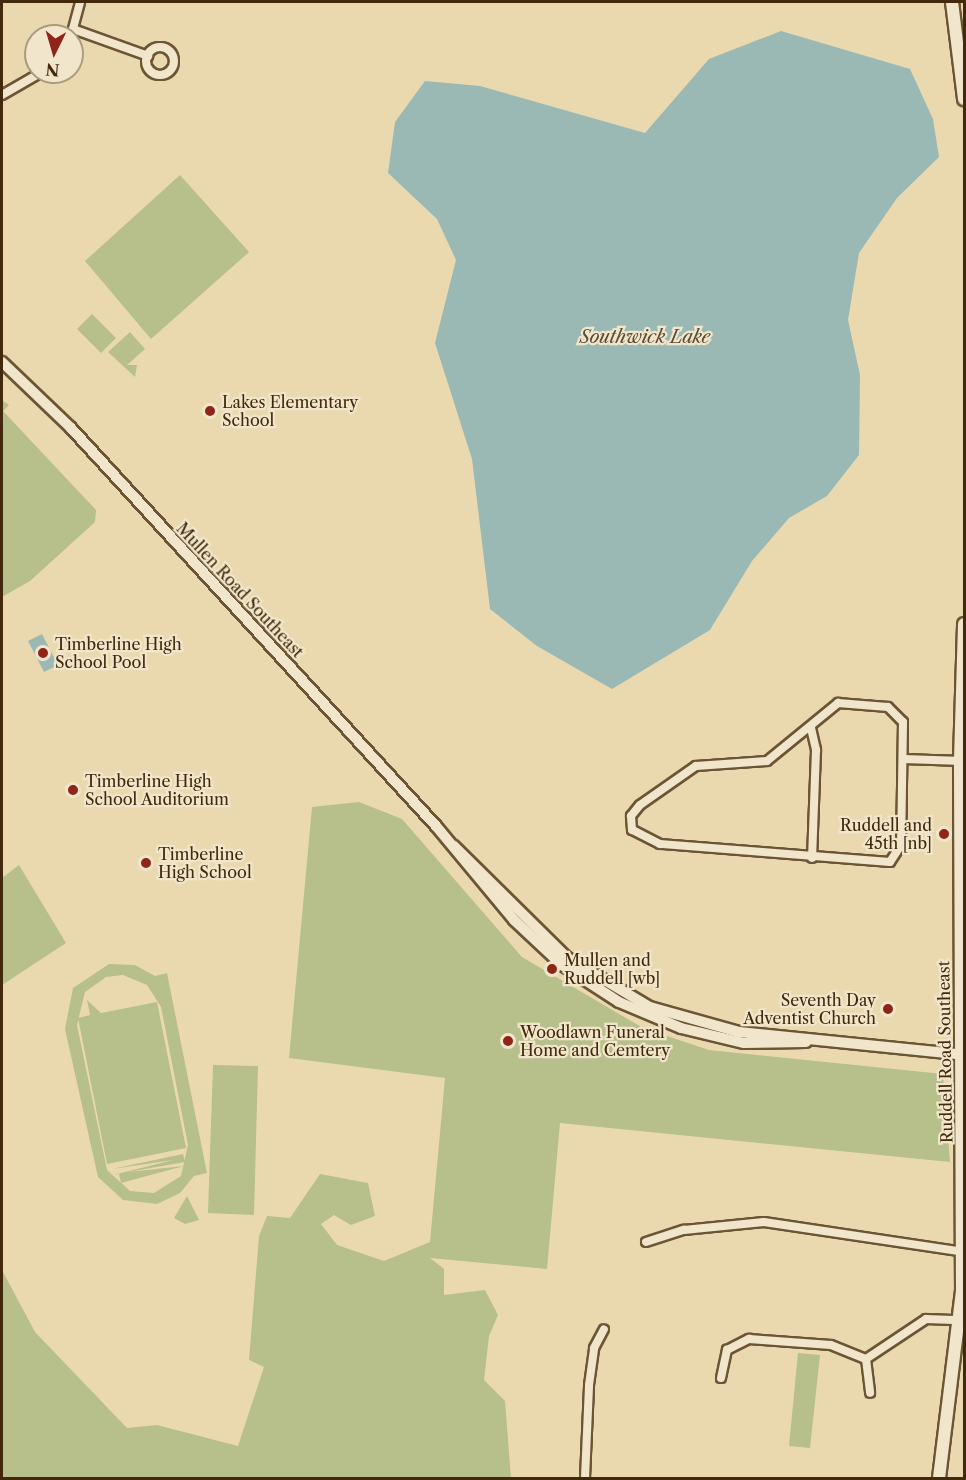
<!DOCTYPE html>
<style>
body{margin:0}
#map{position:relative;width:966px;height:1480px;overflow:hidden;background:#ead9af;font-family:"Libre Caslon Text",serif}
div>[style]{position:absolute}
.green>*{inset:0;background:#b7bf8b}
.water>*{inset:0;background:#9ab9b4}
.roads{filter:drop-shadow(2px 0 #6c5534) drop-shadow(-2px 0 #6c5534) drop-shadow(0 2px #6c5534) drop-shadow(0 -2px #6c5534)}
.minor>*{height:8px;margin:-4px;padding:0 4px;transform-origin:4px;border-radius:4px;background:#f1e6cb}
.minor>.ring{margin:-4px;padding:0;box-sizing:content-box;background:none;border:8px solid #f1e6cb;border-radius:50%}
.tertiary>*{height:10px;margin:-5px;padding:0 5px;transform-origin:5px;border-radius:5px;background:#f1e6cb}
.secondary>*{height:12px;margin:-6px;padding:0 6px;transform-origin:6px;border-radius:6px;background:#f1e6cb}
.dots>*{width:16px;height:16px;translate:-50% -50%;box-sizing:border-box;border:3px solid #f1e6cb;border-radius:50%}
span{translate:-50% -50%;white-space:nowrap;text-align:center;line-height:1.15;-webkit-text-stroke:4.5px #f1e6cb;paint-order:stroke}
.poi-label{font-size:16px;color:#42290b}
.left{translate:0 -50%;text-align:left}
.right{translate:-100% -50%;text-align:right}
.street-label{font-size:16px;color:#42290b}
.water-label{font-size:18px;color:#584d35;font-style:italic}
.frame{position:absolute;inset:0;border:3px solid #42290b;pointer-events:none}
.north{position:absolute;left:24px;top:24px;width:60px;height:60px;box-sizing:border-box;background:#f1e6cb;border:2px solid #ab9a7e;border-radius:50%;rotate:185deg;font-size:16px;font-weight:700;line-height:24px;text-align:center;color:#42290b}
.north::after{content:'';display:block;margin:auto;width:21px;height:27px;background:#8f2418;clip-path:polygon(50% 0,100% 100%,50% 72%,0 100%)}
</style>
<div id="map">
<div class="green">
<div style="clip-path:polygon(180px 175px,249px 252px,151px 339px,85px 261px)"></div>
<div style="clip-path:polygon(92px 314px,116px 338px,101px 353px,77px 329px)"></div>
<div style="clip-path:polygon(130px 332px,145px 349px,127px 365px,137px 365px,135px 377px,108px 352px)"></div>
<div style="clip-path:polygon(2px 400px,9px 405px,3px 411px,96px 510px,95px 522px,30px 581px,2px 597px)"></div>
<div style="clip-path:polygon(359px 802px,402px 819px,522px 957px,643px 1028px,709px 1050px,943px 1074px,950px 1162px,560px 1123px,547px 1269px,430px 1258px,444px 1269px,444px 1295px,485px 1290px,498px 1315px,489px 1336px,484px 1380px,505px 1401px,511px 1478px,2px 1478px,2px 1270px,35px 1332px,127px 1428px,157px 1425px,238px 1446px,264px 1367px,249px 1360px,259px 1236px,267px 1216px,290px 1218px,320px 1174px,368px 1183px,375px 1216px,351px 1225px,334px 1215px,321px 1224px,337px 1245px,384px 1261px,430px 1242px,445px 1078px,289px 1058px,312px 807px)"></div>
<div style="clip-path:polygon(19px 865px,66px 943px,2px 985px,2px 878px)"></div>
<div style="clip-path:polygon(evenodd,109px 964px,135px 965px,155px 976px,167px 973px,207px 1173px,194px 1176px,180px 1193px,157px 1204px,123px 1200px,98px 1177px,65px 1029px,73px 988px,109px 964px,123px 975px,147px 985px,161px 1007px,188px 1145px,181px 1176px,154px 1193px,130px 1191px,107px 1170px,77px 1025px,85px 992px,106px 977px,123px 975px)"></div>
<div style="clip-path:polygon(87px 1000px,101px 1013px,157px 1002px,186px 1148px,107px 1164px,78px 1018px,90px 1015px)"></div>
<div style="clip-path:polygon(213px 1065px,258px 1066px,254px 1215px,208px 1213px)"></div>
<div style="clip-path:polygon(183px 1154px,185px 1162px,128px 1172px,184px 1166px,121px 1183px,119px 1174px,113px 1175px,173px 1160px,112px 1169px)"></div>
<div style="clip-path:polygon(187px 1196px,199px 1220px,185px 1224px,174px 1218px)"></div>
<div style="clip-path:polygon(798px 1353px,820px 1355px,810px 1448px,789px 1446px)"></div>
</div>
<div class="water">
<div style="clip-path:polygon(781px 31px,910px 69px,933px 119px,939px 157px,897px 198px,859px 253px,848px 320px,860px 375px,859px 455px,827px 496px,789px 518px,752px 561px,710px 630px,612px 689px,537px 646px,490px 609px,472px 459px,435px 343px,456px 260px,437px 219px,388px 173px,395px 122px,425px 81px,480px 86px,645px 133px,709px 59px)"></div>
<div style="clip-path:polygon(42px 634px,58px 665px,44px 672px,28px 641px)"></div>
</div>
<div class="roads">
<div class="minor">
<div style="left:73px;top:29px;width:80px;rotate:19.8deg"></div>
<div style="left:71px;top:36px;width:35px;rotate:-75deg"></div>
<div class="ring" style="left:146px;top:47px;width:20px;height:20px"></div>
<div style="left:2px;top:95px;width:46px;rotate:-29.9deg"></div>
<div style="left:838px;top:703px;width:50px;rotate:4.6deg"></div>
<div style="left:888px;top:707px;width:21px;rotate:45deg"></div>
<div style="left:903px;top:722px;width:123px;rotate:90.9deg"></div>
<div style="left:901px;top:845px;width:20px;rotate:123deg"></div>
<div style="left:890px;top:862px;width:231px;rotate:-175.5deg"></div>
<div style="left:660px;top:844px;width:31px;rotate:-153deg"></div>
<div style="left:632px;top:830px;width:14px;rotate:-94deg"></div>
<div style="left:631px;top:816px;width:14px;rotate:-51deg"></div>
<div style="left:640px;top:805px;width:68px;rotate:-34.9deg"></div>
<div style="left:696px;top:766px;width:71px;rotate:-4deg"></div>
<div style="left:767px;top:761px;width:92px;rotate:-39.2deg"></div>
<div style="left:811px;top:728px;width:23px;rotate:77deg"></div>
<div style="left:816px;top:750px;width:108px;rotate:92.1deg"></div>
<div style="left:903px;top:759px;width:60px;rotate:1.9deg"></div>
<div style="left:646px;top:1242px;width:40px;rotate:-18deg"></div>
<div style="left:684px;top:1230px;width:80px;rotate:-5.7deg"></div>
<div style="left:764px;top:1222px;width:202px;rotate:8.5deg"></div>
<div style="left:866px;top:1359px;width:34px;rotate:83deg"></div>
<div style="left:721px;top:1378px;width:29px;rotate:-78deg"></div>
<div style="left:727px;top:1350px;width:25px;rotate:-27deg"></div>
<div style="left:749px;top:1339px;width:82px;rotate:4.2deg"></div>
<div style="left:831px;top:1345px;width:38px;rotate:22deg"></div>
<div style="left:866px;top:1359px;width:72px;rotate:-33.7deg"></div>
<div style="left:926px;top:1319px;width:34px;rotate:2deg"></div>
<div style="left:585px;top:1478px;width:93px;rotate:-87.5deg"></div>
<div style="left:589px;top:1385px;width:37px;rotate:-82deg"></div>
<div style="left:594px;top:1348px;width:21px;rotate:-62deg"></div>
</div>
<div class="tertiary">
<div style="left:2px;top:362px;width:95px;rotate:43.7deg"></div>
<div style="left:71px;top:428px;width:540px;rotate:47.48deg"></div>
<div style="left:436px;top:826px;width:122px;rotate:50.3deg"></div>
<div style="left:514px;top:920px;width:66px;rotate:43.2deg"></div>
<div style="left:562px;top:965px;width:68px;rotate:33deg"></div>
<div style="left:619px;top:1002px;width:67px;rotate:22.8deg"></div>
<div style="left:681px;top:1028px;width:65px;rotate:13.4deg"></div>
<div style="left:744px;top:1043px;width:62px;rotate:-0.9deg"></div>
<div style="left:454px;top:846px;width:158px;rotate:44.7deg"></div>
<div style="left:566px;top:957px;width:98px;rotate:30.8deg"></div>
<div style="left:650px;top:1007px;width:92px;rotate:15.7deg"></div>
<div style="left:739px;top:1032px;width:226px;rotate:5.8deg"></div>
</div>
<div class="secondary">
<div style="left:952px;top:2px;width:98px;rotate:82.9deg"></div>
<div style="left:939px;top:1478px;width:187px;rotate:-83deg"></div>
<div style="left:962px;top:1292px;width:532px;rotate:-90.22deg"></div>
<div style="left:960px;top:760px;width:136px;rotate:-88.3deg"></div>
</div>
</div>
<div class="dots">
<div style="left:210px;top:411px;background:#8f2418"></div>
<div style="left:43px;top:653px;background:#8f2418"></div>
<div style="left:73px;top:790px;background:#8f2418"></div>
<div style="left:944px;top:834px;background:#8f2418"></div>
<div style="left:146px;top:863px;background:#8f2418"></div>
<div style="left:552px;top:969px;background:#8f2418"></div>
<div style="left:888px;top:1009px;background:#8f2418"></div>
<div style="left:508px;top:1041px;background:#8f2418"></div>
</div>
<div class="poi-label">
<span class="left" style="left:222px;top:411px">Lakes Elementary<br>School</span>
<span class="left" style="left:55px;top:653px">Timberline High<br>School Pool</span>
<span class="left" style="left:85px;top:790px">Timberline High<br>School Auditorium</span>
<span class="right" style="left:932px;top:834px">Ruddell and<br>45th [nb]</span>
<span class="left" style="left:158px;top:863px">Timberline<br>High School</span>
<span class="left" style="left:564px;top:969px">Mullen and<br>Ruddell [wb]</span>
<span class="right" style="left:876px;top:1009px">Seventh Day<br>Adventist Church</span>
<span class="left" style="left:520px;top:1041px">Woodlawn Funeral<br>Home and Cemtery</span>
</div>
<div class="street-label">
<span style="left:240px;top:590px;rotate:47deg">Mullen Road Southeast</span>
<span style="left:945px;top:1052px;rotate:-91deg">Ruddell Road Southeast</span>
</div>
<div class="water-label">
<span style="left:645px;top:337px">Southwick Lake</span>
</div>
<div class="frame"></div>
<div class="north">N</div>
</div>
